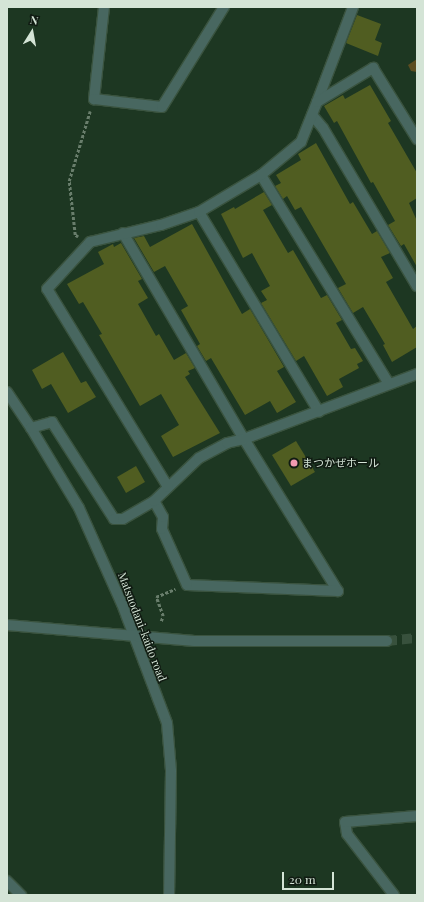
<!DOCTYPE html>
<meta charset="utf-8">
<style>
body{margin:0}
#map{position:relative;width:424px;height:902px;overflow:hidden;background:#1d3722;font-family:"Playfair Display","Noto Sans JP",serif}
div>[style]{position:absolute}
.green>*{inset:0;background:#5c4d21}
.building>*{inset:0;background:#505d21}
.minor-tunnel>*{height:10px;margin-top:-5px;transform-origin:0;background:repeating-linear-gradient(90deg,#38513d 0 10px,transparent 0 15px)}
.path>*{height:2.5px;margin-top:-1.25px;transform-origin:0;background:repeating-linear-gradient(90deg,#697e6c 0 3px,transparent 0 5px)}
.roads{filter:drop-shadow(1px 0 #3a533f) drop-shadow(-1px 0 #3a533f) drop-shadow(0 1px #3a533f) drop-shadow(0 -1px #3a533f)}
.minor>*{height:10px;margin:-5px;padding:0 5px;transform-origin:5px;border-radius:5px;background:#486760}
.dots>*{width:11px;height:11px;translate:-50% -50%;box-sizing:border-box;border:2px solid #101b12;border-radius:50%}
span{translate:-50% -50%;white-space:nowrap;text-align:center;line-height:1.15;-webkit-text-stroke:3px #101b12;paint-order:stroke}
.poi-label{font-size:11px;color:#d4e4d6}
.left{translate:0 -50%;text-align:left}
.street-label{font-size:11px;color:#d4e4d6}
.frame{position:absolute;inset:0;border:8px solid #d4e4d6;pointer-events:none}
.north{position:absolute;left:12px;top:12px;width:40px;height:40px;-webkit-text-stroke:3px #101b12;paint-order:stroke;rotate:11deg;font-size:11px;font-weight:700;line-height:16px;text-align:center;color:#d4e4d6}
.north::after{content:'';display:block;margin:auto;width:14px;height:18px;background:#d4e4d6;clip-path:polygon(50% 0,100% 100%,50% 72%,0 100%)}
.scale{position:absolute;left:282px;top:872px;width:52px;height:18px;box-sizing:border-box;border:2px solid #d4e4d6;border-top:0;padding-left:5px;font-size:12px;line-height:14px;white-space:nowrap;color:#d4e4d6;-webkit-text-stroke:3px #101b12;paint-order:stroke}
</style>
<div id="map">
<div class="green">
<div style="clip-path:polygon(417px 59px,417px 72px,411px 71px,408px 65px)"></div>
</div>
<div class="building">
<div style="clip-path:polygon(357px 15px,381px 24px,375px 40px,382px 43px,378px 56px,346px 43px)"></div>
<div style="clip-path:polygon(370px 85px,391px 121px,388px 123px,417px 173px,417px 198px,409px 203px,417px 221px,417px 267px,404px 244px,401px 246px,388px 225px,395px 221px,373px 182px,371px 183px,337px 121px,334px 123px,324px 106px,343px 95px,345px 99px)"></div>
<div style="clip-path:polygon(316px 143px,350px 204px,353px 202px,372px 234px,377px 231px,390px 253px,381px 257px,393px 278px,386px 282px,413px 329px,417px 326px,417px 347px,392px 362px,383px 345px,385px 344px,363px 307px,353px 313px,338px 288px,346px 284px,301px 207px,295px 210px,287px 196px,283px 199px,275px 186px,281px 183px,276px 175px,301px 160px,298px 154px)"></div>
<div style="clip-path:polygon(264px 192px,272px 205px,263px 210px,288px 253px,293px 250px,321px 298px,327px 295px,342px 320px,336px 323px,351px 349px,355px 348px,363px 361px,357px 364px,359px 368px,339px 379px,343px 387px,327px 396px,304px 356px,296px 361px,261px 303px,267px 300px,261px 291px,270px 286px,252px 253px,243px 258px,221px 214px,234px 207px,235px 209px)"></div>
<div style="clip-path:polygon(192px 224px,242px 314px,250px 309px,284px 367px,277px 371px,296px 402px,277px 413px,270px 401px,245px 415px,211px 358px,206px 361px,197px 346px,200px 344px,181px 310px,188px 306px,165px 266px,154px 272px,134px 238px,144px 236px,150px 247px)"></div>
<div style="clip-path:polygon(121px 243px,142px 279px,138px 281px,148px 298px,138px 304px,156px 336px,159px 334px,174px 360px,186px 353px,195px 368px,188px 371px,190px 374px,185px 377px,220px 433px,173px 457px,161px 436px,179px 425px,161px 394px,140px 406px,99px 335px,102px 334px,83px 302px,79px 304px,67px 284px,104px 264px,98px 252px,113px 244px,114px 247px)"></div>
<div style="clip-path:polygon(63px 352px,81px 383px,86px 381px,96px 397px,68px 413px,51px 384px,42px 389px,32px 370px)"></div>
<div style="clip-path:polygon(296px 441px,315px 472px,291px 486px,272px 455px)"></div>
<div style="clip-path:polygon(136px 466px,145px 482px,126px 493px,117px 477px)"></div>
</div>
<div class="minor-tunnel">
<div style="left:387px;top:641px;width:30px;rotate:-6deg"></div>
</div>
<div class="path">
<div style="left:78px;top:237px;width:4px;rotate:-146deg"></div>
<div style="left:75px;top:235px;width:54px;rotate:-96.3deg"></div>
<div style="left:69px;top:181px;width:73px;rotate:-73.3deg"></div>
<div style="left:161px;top:621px;width:5px;rotate:-68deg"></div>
<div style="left:163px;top:616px;width:20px;rotate:-110deg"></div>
<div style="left:156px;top:597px;width:21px;rotate:-23deg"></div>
</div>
<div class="roads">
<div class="minor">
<div style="left:104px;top:7px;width:93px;rotate:96.2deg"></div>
<div style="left:94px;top:99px;width:68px;rotate:6.7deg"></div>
<div style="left:162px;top:107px;width:118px;rotate:-58.2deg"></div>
<div style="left:317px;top:102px;width:102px;rotate:-69.2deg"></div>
<div style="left:312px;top:115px;width:17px;rotate:50deg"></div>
<div style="left:323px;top:128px;width:184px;rotate:59.3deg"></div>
<div style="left:261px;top:175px;width:245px;rotate:58.5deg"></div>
<div style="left:199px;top:212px;width:233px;rotate:59deg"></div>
<div style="left:123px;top:233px;width:239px;rotate:59.6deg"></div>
<div style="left:244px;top:439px;width:179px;rotate:58.3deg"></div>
<div style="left:338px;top:591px;width:151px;rotate:-177.7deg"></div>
<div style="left:187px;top:585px;width:61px;rotate:-114.1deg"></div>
<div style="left:162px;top:529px;width:12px;rotate:-85deg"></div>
<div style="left:163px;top:517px;width:18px;rotate:-119deg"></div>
<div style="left:7px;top:392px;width:43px;rotate:56.3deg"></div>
<div style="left:31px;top:428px;width:93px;rotate:59deg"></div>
<div style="left:79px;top:508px;width:105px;rotate:65.9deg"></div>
<div style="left:122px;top:604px;width:127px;rotate:69.3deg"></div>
<div style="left:167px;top:723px;width:48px;rotate:85.2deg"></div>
<div style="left:171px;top:771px;width:124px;rotate:90.9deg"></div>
<div style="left:31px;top:428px;width:22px;rotate:-16deg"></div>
<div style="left:52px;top:422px;width:115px;rotate:57.4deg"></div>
<div style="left:114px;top:519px;width:9px"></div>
<div style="left:123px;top:519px;width:36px;rotate:-30deg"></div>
<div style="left:154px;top:501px;width:62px;rotate:-43.7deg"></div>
<div style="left:199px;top:458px;width:32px;rotate:-28deg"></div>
<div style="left:227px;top:443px;width:17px;rotate:-13deg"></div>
<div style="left:244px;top:439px;width:185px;rotate:-20.6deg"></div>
<div style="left:168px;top:487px;width:232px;rotate:-121.4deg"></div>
<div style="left:47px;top:289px;width:64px;rotate:-47.5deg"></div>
<div style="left:90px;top:242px;width:73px;rotate:-13.5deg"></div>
<div style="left:161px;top:225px;width:40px;rotate:-18.9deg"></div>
<div style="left:199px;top:212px;width:72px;rotate:-30.8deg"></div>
<div style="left:261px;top:175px;width:52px;rotate:-39.5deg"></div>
<div style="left:301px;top:142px;width:43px;rotate:-68.2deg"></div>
<div style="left:317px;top:102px;width:66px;rotate:-31.3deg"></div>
<div style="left:373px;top:68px;width:84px;rotate:58.2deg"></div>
<div style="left:7px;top:625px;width:188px;rotate:4.9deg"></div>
<div style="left:194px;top:641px;width:193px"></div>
<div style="left:7px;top:881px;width:20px;rotate:45deg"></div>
<div style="left:394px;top:895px;width:77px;rotate:-127.6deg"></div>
<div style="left:347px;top:834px;width:12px;rotate:-99deg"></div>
<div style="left:345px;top:822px;width:72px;rotate:-4.8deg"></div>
</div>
</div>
<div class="dots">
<div style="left:294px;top:463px;background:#f19ab0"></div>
</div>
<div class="poi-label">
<span class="left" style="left:302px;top:463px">まつかぜホール</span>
</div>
<div class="street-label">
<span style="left:142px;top:627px;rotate:69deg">Matsuodani-kaido road</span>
</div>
<div class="frame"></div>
<div class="north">N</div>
<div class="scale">20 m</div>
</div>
